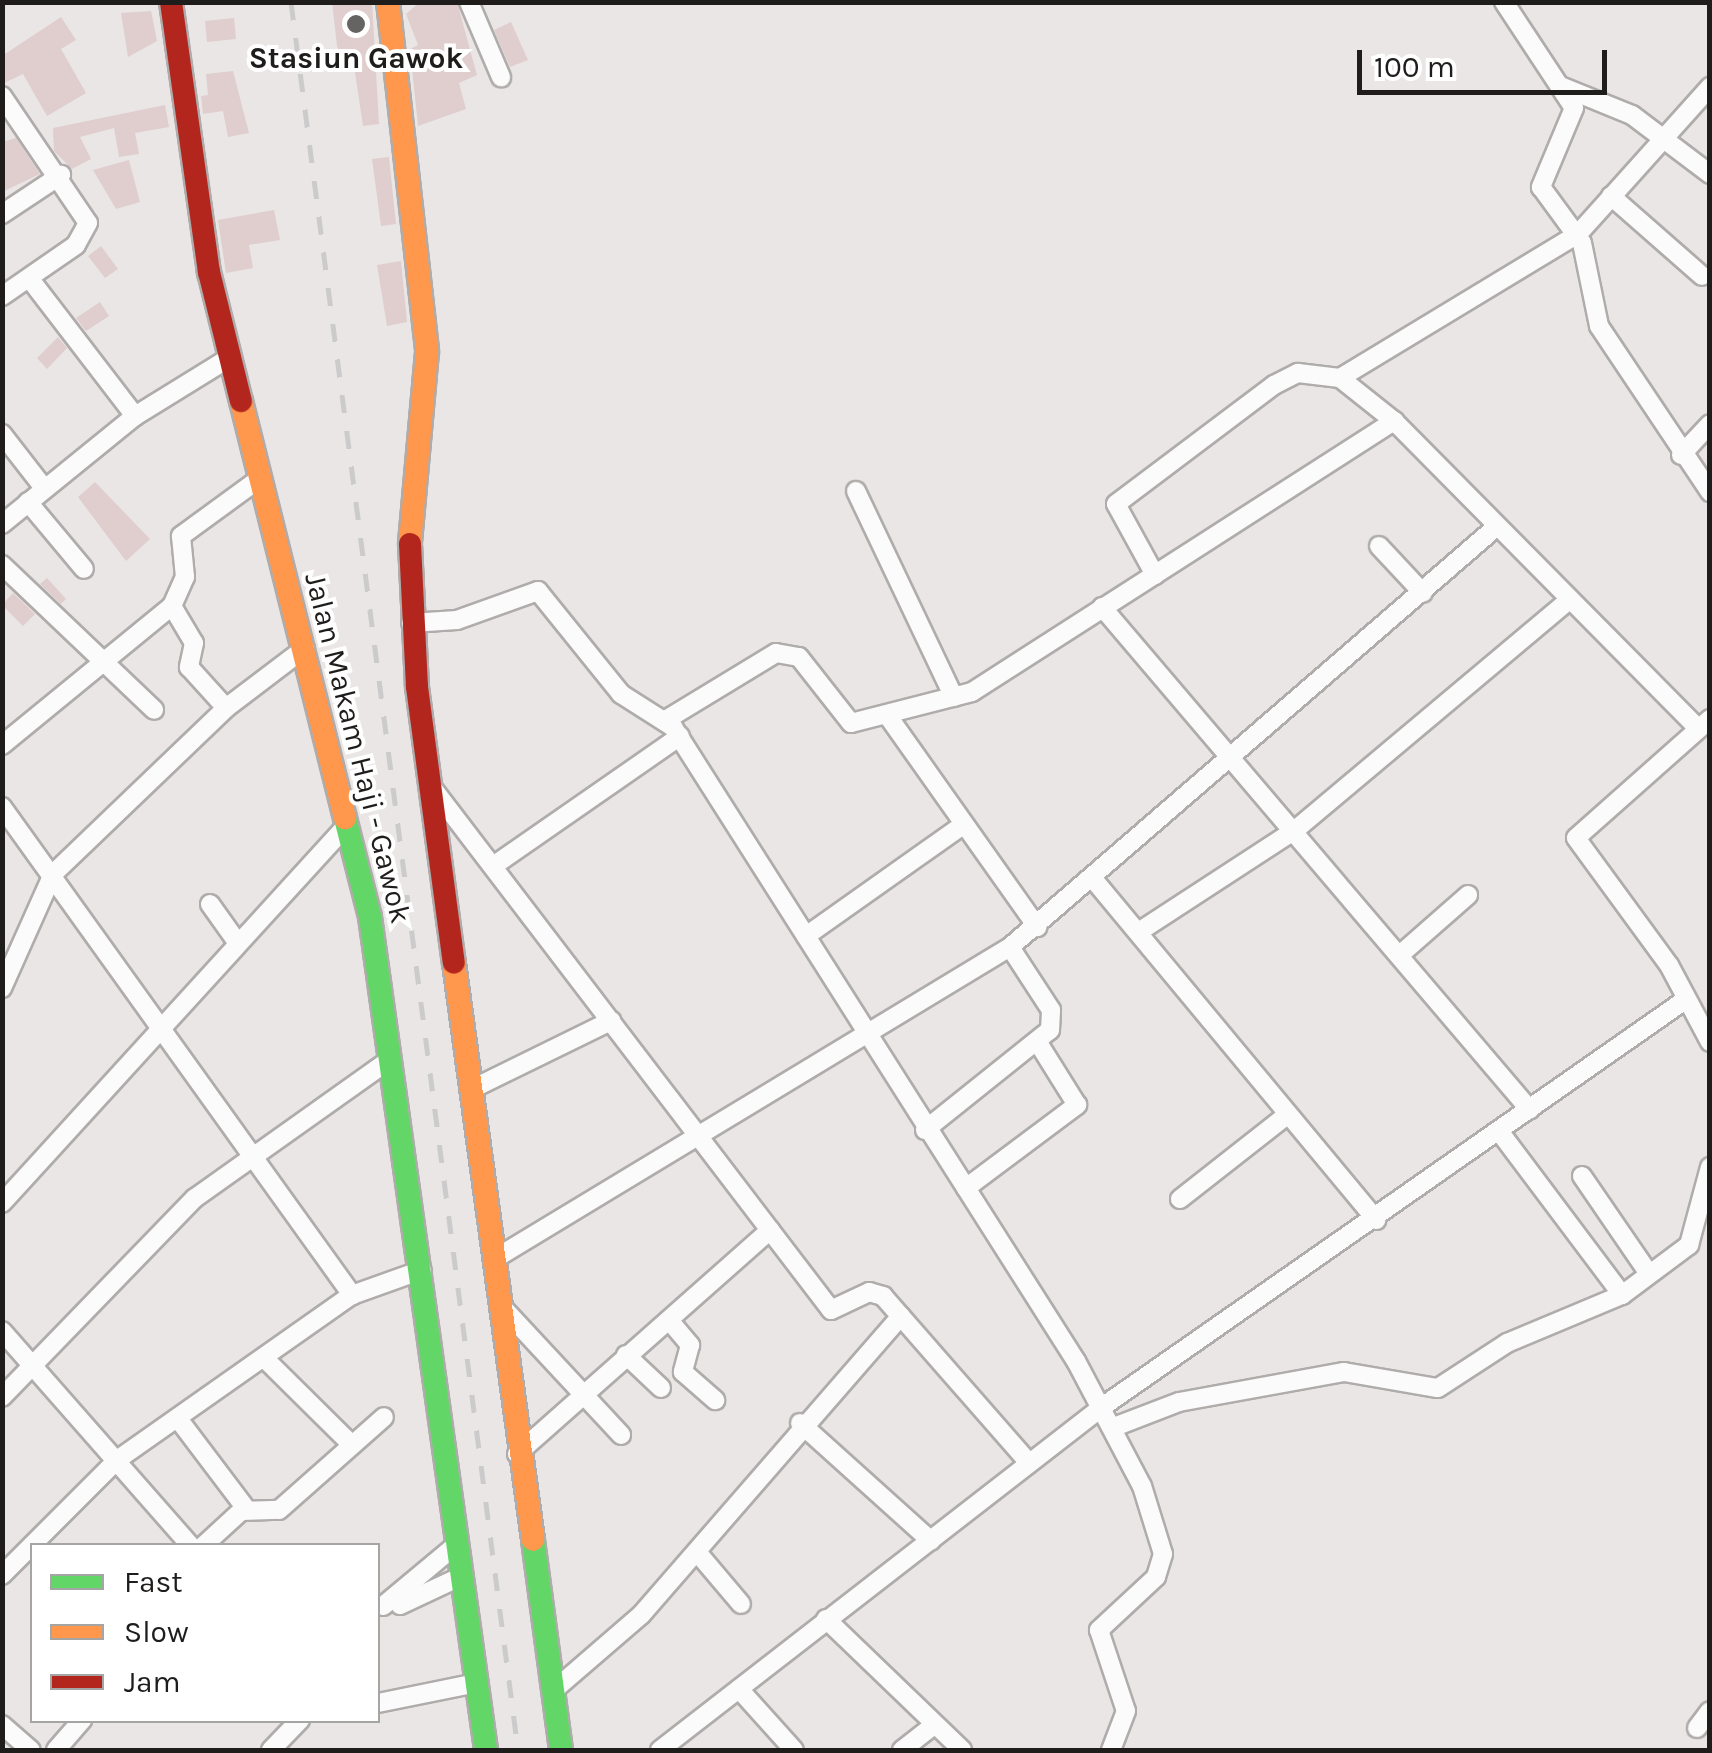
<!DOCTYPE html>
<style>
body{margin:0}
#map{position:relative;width:1712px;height:1753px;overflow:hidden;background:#eae6e6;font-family:Karla,sans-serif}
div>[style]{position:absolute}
.building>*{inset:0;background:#dfcecd}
.roads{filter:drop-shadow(2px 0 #afacab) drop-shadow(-2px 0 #afacab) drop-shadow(0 2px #afacab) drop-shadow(0 -2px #afacab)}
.street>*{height:18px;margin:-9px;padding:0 9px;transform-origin:9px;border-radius:9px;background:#fcfbfb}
.fast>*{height:22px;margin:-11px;padding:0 11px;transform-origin:11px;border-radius:11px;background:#63d668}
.slow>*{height:22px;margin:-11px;padding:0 11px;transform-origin:11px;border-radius:11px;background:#ff974d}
.jam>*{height:22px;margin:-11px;padding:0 11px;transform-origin:11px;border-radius:11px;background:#b3261e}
.rail>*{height:5px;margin-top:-2.5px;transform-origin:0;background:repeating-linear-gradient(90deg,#cbcbcb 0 18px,transparent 0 36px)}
.dots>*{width:28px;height:28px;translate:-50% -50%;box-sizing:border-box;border:5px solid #fff;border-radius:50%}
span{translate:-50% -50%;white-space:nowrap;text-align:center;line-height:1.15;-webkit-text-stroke:8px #fff;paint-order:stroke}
.poi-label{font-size:30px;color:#1f1d1c;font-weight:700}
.street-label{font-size:30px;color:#1f1d1c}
.frame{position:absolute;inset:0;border:5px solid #1f1d1c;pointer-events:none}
.legend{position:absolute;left:30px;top:1543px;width:350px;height:180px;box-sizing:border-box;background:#fff;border:2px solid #a5a5a4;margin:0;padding:12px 18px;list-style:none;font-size:30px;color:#1f1d1c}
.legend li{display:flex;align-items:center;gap:20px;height:50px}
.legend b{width:50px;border:2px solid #a5a5a4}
.scale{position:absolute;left:1357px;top:50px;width:250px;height:45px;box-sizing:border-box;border:5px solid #1f1d1c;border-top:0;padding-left:12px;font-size:30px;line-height:35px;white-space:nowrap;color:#1f1d1c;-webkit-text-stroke:8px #fff;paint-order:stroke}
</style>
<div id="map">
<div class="building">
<div style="clip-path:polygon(332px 2px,372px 2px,379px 124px,363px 126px,353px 59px,343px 60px,337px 46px)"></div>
<div style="clip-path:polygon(420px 2px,457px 2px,477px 75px,459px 83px,466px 109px,418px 126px,410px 49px,418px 45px,406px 14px)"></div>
<div style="clip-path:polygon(151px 11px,157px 41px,128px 57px,121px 13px)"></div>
<div style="clip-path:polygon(61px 17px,76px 40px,61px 49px,86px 93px,47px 116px,23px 74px,2px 84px,2px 56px)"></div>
<div style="clip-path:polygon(234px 18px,236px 39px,207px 42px,205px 21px)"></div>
<div style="clip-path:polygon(511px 22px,528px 60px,510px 67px,494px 30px)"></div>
<div style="clip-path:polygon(233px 71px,249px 133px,228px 137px,223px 111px,203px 114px,201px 96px,208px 95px,206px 74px)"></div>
<div style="clip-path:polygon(165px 105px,169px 127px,135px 133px,139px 154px,119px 157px,114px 128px,80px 137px,91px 159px,72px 169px,54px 151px,53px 128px)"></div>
<div style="clip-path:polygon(16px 138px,40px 174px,2px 192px,2px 142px)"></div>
<div style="clip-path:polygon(389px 157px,396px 224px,381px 226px,372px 159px)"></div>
<div style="clip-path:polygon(129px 160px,140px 202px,116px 209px,93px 170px)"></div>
<div style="clip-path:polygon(274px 210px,280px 240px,249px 245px,253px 268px,226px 273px,218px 220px)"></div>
<div style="clip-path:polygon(101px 246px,118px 269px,105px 278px,88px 256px)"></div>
<div style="clip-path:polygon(401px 261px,407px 322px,387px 326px,377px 265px)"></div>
<div style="clip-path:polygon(100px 302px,109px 316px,86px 331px,76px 318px)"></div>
<div style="clip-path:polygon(58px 337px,67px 348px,47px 369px,37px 358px)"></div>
<div style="clip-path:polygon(95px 482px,150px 539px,126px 561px,78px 497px)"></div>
<div style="clip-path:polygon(47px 578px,66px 599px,61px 604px,40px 584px)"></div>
<div style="clip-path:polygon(13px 593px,35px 614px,23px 626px,2px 605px)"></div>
</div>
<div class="roads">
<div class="street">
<div style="left:469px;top:2px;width:82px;rotate:66.9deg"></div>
<div style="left:1504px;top:2px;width:127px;rotate:56.6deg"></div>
<div style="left:1574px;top:108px;width:86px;rotate:112.7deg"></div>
<div style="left:1541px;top:187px;width:69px;rotate:53.8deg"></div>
<div style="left:1582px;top:243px;width:85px;rotate:78.4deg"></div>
<div style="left:1599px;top:326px;width:200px;rotate:56.2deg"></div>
<div style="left:1563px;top:87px;width:74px;rotate:22.1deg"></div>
<div style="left:1632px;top:115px;width:98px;rotate:37.1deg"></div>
<div style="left:2px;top:96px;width:153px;rotate:55.9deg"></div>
<div style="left:88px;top:223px;width:25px;rotate:119deg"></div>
<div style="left:76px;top:245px;width:90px;rotate:145.4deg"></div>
<div style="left:1611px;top:196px;width:121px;rotate:41.3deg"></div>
<div style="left:2px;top:214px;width:71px;rotate:-33.5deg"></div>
<div style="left:1340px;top:378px;width:278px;rotate:-31.2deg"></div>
<div style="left:1578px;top:234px;width:198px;rotate:-48.1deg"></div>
<div style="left:135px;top:416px;width:110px;rotate:-31.7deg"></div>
<div style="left:2px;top:434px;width:68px;rotate:52.1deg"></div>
<div style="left:1681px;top:455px;width:42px;rotate:-46.9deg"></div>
<div style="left:856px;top:491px;width:228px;rotate:64.6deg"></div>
<div style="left:28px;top:502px;width:87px;rotate:50.1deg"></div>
<div style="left:2px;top:524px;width:171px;rotate:-39.1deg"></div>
<div style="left:135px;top:416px;width:173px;rotate:-127.5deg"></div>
<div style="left:1379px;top:546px;width:64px;rotate:46.9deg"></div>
<div style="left:2px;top:565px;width:210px;rotate:43.6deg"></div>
<div style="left:1155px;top:575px;width:81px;rotate:-118.8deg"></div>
<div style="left:1116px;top:504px;width:198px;rotate:-37deg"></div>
<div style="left:1274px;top:385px;width:27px;rotate:-27deg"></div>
<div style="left:1298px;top:373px;width:42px;rotate:6.8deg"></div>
<div style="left:1340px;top:378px;width:69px;rotate:38.5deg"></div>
<div style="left:172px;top:606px;width:43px;rotate:59.3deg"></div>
<div style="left:194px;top:643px;width:25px;rotate:102deg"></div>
<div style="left:189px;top:667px;width:55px;rotate:47.9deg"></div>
<div style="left:1102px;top:607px;width:660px;rotate:49.61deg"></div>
<div style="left:411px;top:623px;width:46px;rotate:-3.7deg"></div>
<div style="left:457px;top:620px;width:86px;rotate:-19.7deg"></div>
<div style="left:538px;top:591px;width:132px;rotate:51.1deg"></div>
<div style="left:621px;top:694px;width:62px;rotate:32.4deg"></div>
<div style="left:673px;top:727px;width:751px;rotate:57.56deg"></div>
<div style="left:1076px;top:1361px;width:141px;rotate:62.2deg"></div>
<div style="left:1142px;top:1486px;width:71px;rotate:72.8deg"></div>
<div style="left:1163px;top:1554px;width:24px;rotate:107deg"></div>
<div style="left:1156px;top:1577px;width:78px;rotate:137.1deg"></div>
<div style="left:1099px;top:1630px;width:85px;rotate:71.6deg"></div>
<div style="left:1126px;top:1711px;width:42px;rotate:111deg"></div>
<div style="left:890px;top:719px;width:255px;rotate:54.7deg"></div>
<div style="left:1710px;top:719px;width:179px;rotate:138.4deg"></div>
<div style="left:1576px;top:838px;width:157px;rotate:53.8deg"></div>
<div style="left:1669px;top:965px;width:87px;rotate:62deg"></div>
<div style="left:664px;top:721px;width:131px;rotate:-31.3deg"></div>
<div style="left:776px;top:653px;width:23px;rotate:10deg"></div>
<div style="left:799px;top:657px;width:84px;rotate:51.8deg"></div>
<div style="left:851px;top:723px;width:125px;rotate:-14.4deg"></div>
<div style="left:972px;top:692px;width:502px;rotate:-32.71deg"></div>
<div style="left:1394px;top:421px;width:432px;rotate:45.3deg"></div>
<div style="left:2px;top:745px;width:220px;rotate:-39.3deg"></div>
<div style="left:172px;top:606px;width:32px;rotate:-66deg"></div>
<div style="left:185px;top:577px;width:41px;rotate:-95.6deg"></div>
<div style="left:181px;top:536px;width:97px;rotate:-36.2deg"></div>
<div style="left:434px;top:790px;width:654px;rotate:52.64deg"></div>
<div style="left:831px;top:1310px;width:42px;rotate:-25.3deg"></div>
<div style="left:869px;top:1292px;width:15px;rotate:16deg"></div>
<div style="left:883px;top:1296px;width:222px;rotate:48.8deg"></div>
<div style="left:2px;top:807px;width:601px;rotate:54.35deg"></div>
<div style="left:496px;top:864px;width:224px;rotate:-34.8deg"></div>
<div style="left:1094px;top:880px;width:442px;rotate:50.3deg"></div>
<div style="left:210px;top:904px;width:47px;rotate:54.6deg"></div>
<div style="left:1140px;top:931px;width:185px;rotate:-33.1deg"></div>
<div style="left:1295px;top:830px;width:356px;rotate:-40deg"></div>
<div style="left:806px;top:936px;width:192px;rotate:-35.3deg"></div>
<div style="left:1402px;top:953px;width:88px;rotate:-41.3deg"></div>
<div style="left:2px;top:988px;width:125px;rotate:-65.9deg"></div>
<div style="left:53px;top:874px;width:240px;rotate:-43.8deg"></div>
<div style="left:226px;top:708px;width:99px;rotate:-37.2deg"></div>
<div style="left:474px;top:1088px;width:153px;rotate:-26.1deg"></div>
<div style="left:925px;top:1130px;width:160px;rotate:-38.7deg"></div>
<div style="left:1050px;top:1030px;width:20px;rotate:-87deg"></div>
<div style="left:1051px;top:1010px;width:75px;rotate:-123.1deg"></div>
<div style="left:1499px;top:1131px;width:205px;rotate:53.1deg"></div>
<div style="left:1582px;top:1176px;width:119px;rotate:55.6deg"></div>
<div style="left:966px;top:1188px;width:139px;rotate:-36.8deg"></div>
<div style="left:1077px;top:1105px;width:75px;rotate:-122deg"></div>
<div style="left:1180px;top:1199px;width:135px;rotate:-38.1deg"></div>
<div style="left:2px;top:1203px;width:513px;rotate:-47.61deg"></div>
<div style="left:496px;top:1258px;width:601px;rotate:-31.18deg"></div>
<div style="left:1010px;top:947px;width:642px;rotate:-40.83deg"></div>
<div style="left:504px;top:1309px;width:172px;rotate:47.1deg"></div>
<div style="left:669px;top:1320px;width:33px;rotate:50deg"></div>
<div style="left:690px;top:1345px;width:28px;rotate:105deg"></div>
<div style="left:683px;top:1372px;width:43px;rotate:41.2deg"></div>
<div style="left:2px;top:1331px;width:286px;rotate:48.7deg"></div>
<div style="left:626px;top:1355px;width:48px;rotate:43.3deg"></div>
<div style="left:264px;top:1358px;width:121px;rotate:44.7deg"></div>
<div style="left:2px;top:1397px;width:277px;rotate:-45.9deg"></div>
<div style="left:195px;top:1198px;width:233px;rotate:-35.4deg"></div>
<div style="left:179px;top:1420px;width:113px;rotate:52.9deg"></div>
<div style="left:800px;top:1423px;width:176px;rotate:42deg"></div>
<div style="left:1114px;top:1427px;width:70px;rotate:-21deg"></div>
<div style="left:1179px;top:1402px;width:168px;rotate:-10.3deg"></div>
<div style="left:1344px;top:1372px;width:95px;rotate:9.7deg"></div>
<div style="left:1438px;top:1388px;width:82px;rotate:-33.1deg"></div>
<div style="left:1507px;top:1343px;width:125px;rotate:-22.7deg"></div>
<div style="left:1622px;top:1295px;width:84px;rotate:-36.7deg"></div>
<div style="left:1689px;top:1245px;width:81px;rotate:-74.9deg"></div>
<div style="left:517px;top:1454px;width:338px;rotate:-41.5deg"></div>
<div style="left:203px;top:1546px;width:52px;rotate:-42.6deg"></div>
<div style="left:241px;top:1511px;width:38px;rotate:-2deg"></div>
<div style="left:279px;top:1510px;width:140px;rotate:-41.5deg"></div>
<div style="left:697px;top:1552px;width:68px;rotate:49.8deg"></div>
<div style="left:2px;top:1575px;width:163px;rotate:-45deg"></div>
<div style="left:117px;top:1460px;width:287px;rotate:-35.1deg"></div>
<div style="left:352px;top:1295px;width:74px;rotate:-19.7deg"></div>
<div style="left:400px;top:1605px;width:64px;rotate:-25deg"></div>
<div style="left:383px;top:1606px;width:95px;rotate:-39.9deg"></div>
<div style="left:826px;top:1619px;width:189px;rotate:43.9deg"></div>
<div style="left:739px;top:1689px;width:82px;rotate:48deg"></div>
<div style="left:554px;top:1690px;width:115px;rotate:-40.8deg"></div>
<div style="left:641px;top:1615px;width:396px;rotate:-49deg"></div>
<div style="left:378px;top:1703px;width:100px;rotate:-11.5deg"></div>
<div style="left:2px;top:1725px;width:38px;rotate:41deg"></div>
<div style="left:1697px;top:1728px;width:21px;rotate:-53deg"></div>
<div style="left:56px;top:1750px;width:40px;rotate:-49deg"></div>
<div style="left:271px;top:1750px;width:42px;rotate:-46deg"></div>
<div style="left:660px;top:1750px;width:559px;rotate:-37.81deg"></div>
<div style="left:1102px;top:1407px;width:711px;rotate:-34.92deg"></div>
<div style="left:902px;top:1750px;width:41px;rotate:-38deg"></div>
</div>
<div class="fast">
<div style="left:345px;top:818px;width:102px;rotate:75.8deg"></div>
<div style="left:370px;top:917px;width:841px;rotate:82.07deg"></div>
<div style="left:533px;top:1540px;width:212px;rotate:82.4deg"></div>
</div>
<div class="slow">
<div style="left:388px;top:2px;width:352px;rotate:83.6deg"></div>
<div style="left:427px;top:352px;width:193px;rotate:95.1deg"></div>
<div style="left:241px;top:401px;width:430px;rotate:76deg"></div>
<div style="left:454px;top:963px;width:582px;rotate:82.2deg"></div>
</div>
<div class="jam">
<div style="left:171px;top:2px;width:273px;rotate:82deg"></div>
<div style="left:209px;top:272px;width:133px;rotate:76.1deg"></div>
<div style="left:410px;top:544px;width:143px;rotate:87.2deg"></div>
<div style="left:417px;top:687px;width:278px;rotate:82.4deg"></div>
</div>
</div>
<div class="rail">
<div style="left:291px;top:2px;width:1763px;rotate:82.6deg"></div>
</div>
<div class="dots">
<div style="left:356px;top:24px;background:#666363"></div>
</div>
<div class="poi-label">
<span style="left:356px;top:58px">Stasiun Gawok</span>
</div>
<div class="street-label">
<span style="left:358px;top:748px;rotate:76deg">Jalan Makam Haji - Gawok</span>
</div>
<div class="frame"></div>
<ul class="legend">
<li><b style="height:12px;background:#63d668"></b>Fast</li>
<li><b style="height:12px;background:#ff974d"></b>Slow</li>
<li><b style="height:12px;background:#b3261e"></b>Jam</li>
</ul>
<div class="scale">100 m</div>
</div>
